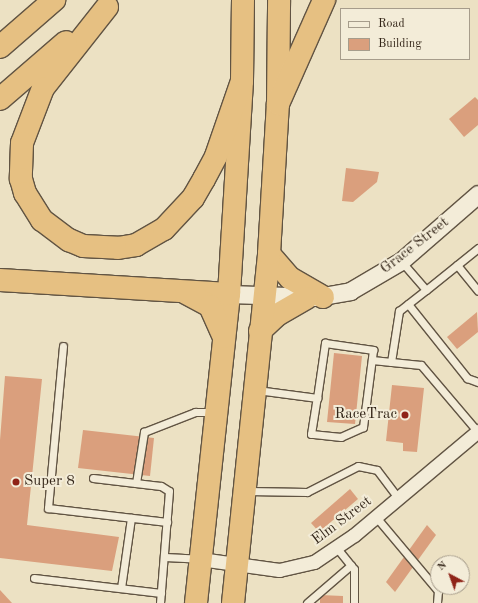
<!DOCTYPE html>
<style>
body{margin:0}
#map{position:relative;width:478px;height:603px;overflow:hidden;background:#ece1c3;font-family:"Old Standard TT",serif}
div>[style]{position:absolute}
.building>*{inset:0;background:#da9f7d}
.roads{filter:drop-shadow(1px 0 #615443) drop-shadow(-1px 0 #615443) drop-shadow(0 1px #615443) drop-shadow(0 -1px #615443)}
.service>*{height:7px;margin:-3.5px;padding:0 3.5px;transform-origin:3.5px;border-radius:3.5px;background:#f3ecd8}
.minor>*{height:13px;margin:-6.5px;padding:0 6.5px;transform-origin:6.5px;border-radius:6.5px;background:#f3ecd8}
.tertiary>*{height:17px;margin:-8.5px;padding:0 8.5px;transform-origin:8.5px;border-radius:8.5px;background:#f3ecd8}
.trunk>*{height:22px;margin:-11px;padding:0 11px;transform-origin:11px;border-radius:11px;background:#e6c082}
.motorway>*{height:22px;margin:-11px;padding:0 11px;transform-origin:11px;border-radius:11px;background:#e6c082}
.dots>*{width:11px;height:11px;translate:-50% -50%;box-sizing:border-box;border:2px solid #f3ecd8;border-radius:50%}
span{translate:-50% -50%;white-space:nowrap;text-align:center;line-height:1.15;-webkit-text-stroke:4px #f3ecd8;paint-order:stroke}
.street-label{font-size:15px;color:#332518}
.poi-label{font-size:15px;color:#332518}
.right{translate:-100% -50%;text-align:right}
.left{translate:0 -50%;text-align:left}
.legend{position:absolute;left:340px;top:8px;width:130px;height:52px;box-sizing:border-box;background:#f3ecd8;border:1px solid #a69c8b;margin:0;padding:5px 7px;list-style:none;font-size:12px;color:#332518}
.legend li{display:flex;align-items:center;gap:8px;height:20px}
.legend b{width:20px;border:1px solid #a69c8b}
.north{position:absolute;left:430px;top:555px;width:40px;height:40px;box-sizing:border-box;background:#f3ecd8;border:1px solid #a69c8b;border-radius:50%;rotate:319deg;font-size:11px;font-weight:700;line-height:16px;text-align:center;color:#332518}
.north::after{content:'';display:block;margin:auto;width:14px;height:18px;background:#8f2418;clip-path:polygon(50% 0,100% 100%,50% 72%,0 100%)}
</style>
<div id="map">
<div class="building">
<div style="clip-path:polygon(475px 97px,478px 100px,478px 125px,464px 137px,449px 119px)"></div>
<div style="clip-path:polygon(346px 168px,379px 172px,377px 182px,353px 202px,342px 201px)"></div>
<div style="clip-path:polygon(477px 312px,478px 332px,457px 349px,447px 337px)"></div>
<div style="clip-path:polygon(334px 353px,362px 356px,355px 424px,327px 422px)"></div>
<div style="clip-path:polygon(5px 376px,42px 379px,27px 525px,119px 537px,112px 571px,0 558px,0 440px)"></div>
<div style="clip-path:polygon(392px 385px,424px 388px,417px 452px,403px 451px,403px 443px,386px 441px)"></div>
<div style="clip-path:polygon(83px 430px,154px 438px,150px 476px,78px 468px)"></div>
<div style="clip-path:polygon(350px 489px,358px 499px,319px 532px,311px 523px)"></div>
<div style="clip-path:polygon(427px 525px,436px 535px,395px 592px,386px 582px)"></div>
<div style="clip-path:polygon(0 590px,12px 603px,0 603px)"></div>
<div style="clip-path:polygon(320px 595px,343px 596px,343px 603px,320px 603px)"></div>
</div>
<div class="roads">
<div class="service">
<div style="left:401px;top:261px;width:38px;rotate:49deg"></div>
<div style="left:426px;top:290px;width:67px;rotate:-38.9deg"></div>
<div style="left:457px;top:265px;width:33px;rotate:51deg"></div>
<div style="left:408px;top:304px;width:95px;rotate:51.4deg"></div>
<div style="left:467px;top:378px;width:12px;rotate:20deg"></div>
<div style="left:63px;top:346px;width:163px;rotate:95.3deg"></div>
<div style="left:48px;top:508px;width:120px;rotate:6.7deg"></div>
<div style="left:372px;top:360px;width:49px;rotate:5.8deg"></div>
<div style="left:421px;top:365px;width:87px;rotate:49.7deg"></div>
<div style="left:391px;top:362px;width:52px;rotate:-81.1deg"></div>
<div style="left:399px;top:311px;width:34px;rotate:-38deg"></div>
<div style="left:257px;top:390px;width:61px;rotate:7.6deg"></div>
<div style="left:317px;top:398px;width:56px;rotate:-81.7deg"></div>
<div style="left:325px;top:343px;width:49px;rotate:8.3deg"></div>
<div style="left:373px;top:350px;width:78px;rotate:97.4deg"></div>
<div style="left:363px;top:427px;width:24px;rotate:156deg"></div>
<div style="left:341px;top:437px;width:30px;rotate:-174deg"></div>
<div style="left:311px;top:434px;width:36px;rotate:-81deg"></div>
<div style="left:93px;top:478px;width:68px;rotate:6.7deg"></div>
<div style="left:161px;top:486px;width:9px;rotate:32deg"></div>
<div style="left:169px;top:491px;width:112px;rotate:94.6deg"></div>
<div style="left:136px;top:483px;width:52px;rotate:-81.1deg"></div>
<div style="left:144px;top:432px;width:55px;rotate:-21.4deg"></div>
<div style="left:195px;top:412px;width:19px"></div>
<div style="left:248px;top:491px;width:59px;rotate:1deg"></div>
<div style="left:307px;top:492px;width:57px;rotate:-27deg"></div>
<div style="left:358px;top:466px;width:19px;rotate:12deg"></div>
<div style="left:377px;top:470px;width:35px;rotate:53deg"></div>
<div style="left:376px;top:517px;width:97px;rotate:50deg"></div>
<div style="left:438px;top:591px;width:12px;rotate:95deg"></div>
<div style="left:336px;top:547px;width:28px;rotate:51deg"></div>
<div style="left:354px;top:569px;width:34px;rotate:90deg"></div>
<div style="left:165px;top:557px;width:34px;rotate:3deg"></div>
<div style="left:34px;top:578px;width:128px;rotate:6.7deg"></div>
<div style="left:121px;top:588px;width:71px;rotate:-81.9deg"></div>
<div style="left:307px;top:603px;width:58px;rotate:-40.8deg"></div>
</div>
<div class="minor">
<div style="left:200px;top:559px;width:80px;rotate:7.9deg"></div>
<div style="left:279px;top:570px;width:36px;rotate:-13deg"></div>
<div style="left:314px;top:562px;width:48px;rotate:-34deg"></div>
<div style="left:354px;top:535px;width:162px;rotate:-40deg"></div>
</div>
<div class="tertiary">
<div style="left:229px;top:294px;width:88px;rotate:2deg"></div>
<div style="left:317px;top:297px;width:34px;rotate:-10deg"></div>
<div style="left:350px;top:291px;width:59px;rotate:-30.5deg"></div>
<div style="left:401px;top:261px;width:102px;rotate:-41deg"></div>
</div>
<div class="trunk">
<div style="left:269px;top:254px;width:32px;rotate:49deg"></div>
<div style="left:290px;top:278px;width:38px;rotate:30deg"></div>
<div style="left:260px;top:331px;width:23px;rotate:-43deg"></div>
<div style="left:277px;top:315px;width:34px;rotate:-30deg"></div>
<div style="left:196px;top:603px;width:311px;rotate:-83.9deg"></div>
<div style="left:229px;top:294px;width:213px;rotate:-86.5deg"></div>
<div style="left:242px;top:81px;width:81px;rotate:-89.3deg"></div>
<div style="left:233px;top:603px;width:351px;rotate:-84.1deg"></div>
<div style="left:269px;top:254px;width:150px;rotate:-86.6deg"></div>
<div style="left:278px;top:104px;width:104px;rotate:-89.4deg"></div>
</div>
<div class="motorway">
<div style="left:107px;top:7px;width:103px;rotate:128.3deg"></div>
<div style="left:43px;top:88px;width:59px;rotate:110.9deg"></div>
<div style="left:22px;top:143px;width:36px;rotate:92deg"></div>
<div style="left:21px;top:179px;width:15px;rotate:74deg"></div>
<div style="left:25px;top:193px;width:32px;rotate:58deg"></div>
<div style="left:42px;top:220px;width:34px;rotate:37deg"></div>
<div style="left:69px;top:240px;width:15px;rotate:23deg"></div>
<div style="left:83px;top:246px;width:35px;rotate:3deg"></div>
<div style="left:118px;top:248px;width:18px;rotate:-9deg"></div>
<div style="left:136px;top:245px;width:32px;rotate:-30deg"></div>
<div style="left:164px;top:229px;width:42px;rotate:-46.9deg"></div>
<div style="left:193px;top:198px;width:22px;rotate:-60deg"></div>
<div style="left:204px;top:179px;width:26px;rotate:-62deg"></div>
<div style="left:216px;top:156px;width:79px;rotate:-70.9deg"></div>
<div style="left:0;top:47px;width:72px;rotate:-41deg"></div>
<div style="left:0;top:99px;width:87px;rotate:-40.8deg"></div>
<div style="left:278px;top:104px;width:114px;rotate:-66.1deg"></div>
<div style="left:0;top:280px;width:229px;rotate:3.5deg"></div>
<div style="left:186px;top:293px;width:27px;rotate:28deg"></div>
<div style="left:210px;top:306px;width:34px;rotate:66deg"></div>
</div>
</div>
<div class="dots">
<div style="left:405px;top:415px;background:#8f2418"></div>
<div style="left:16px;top:482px;background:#8f2418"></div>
</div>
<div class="street-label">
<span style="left:415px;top:246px;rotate:-38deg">Grace Street</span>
<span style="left:342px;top:521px;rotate:-37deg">Elm Street</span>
</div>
<div class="poi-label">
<span class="right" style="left:397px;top:415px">RaceTrac</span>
<span class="left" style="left:24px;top:482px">Super 8</span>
</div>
<ul class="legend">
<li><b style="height:5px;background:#f3ecd8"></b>Road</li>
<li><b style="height:11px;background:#da9f7d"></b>Building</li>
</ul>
<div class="north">N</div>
</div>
